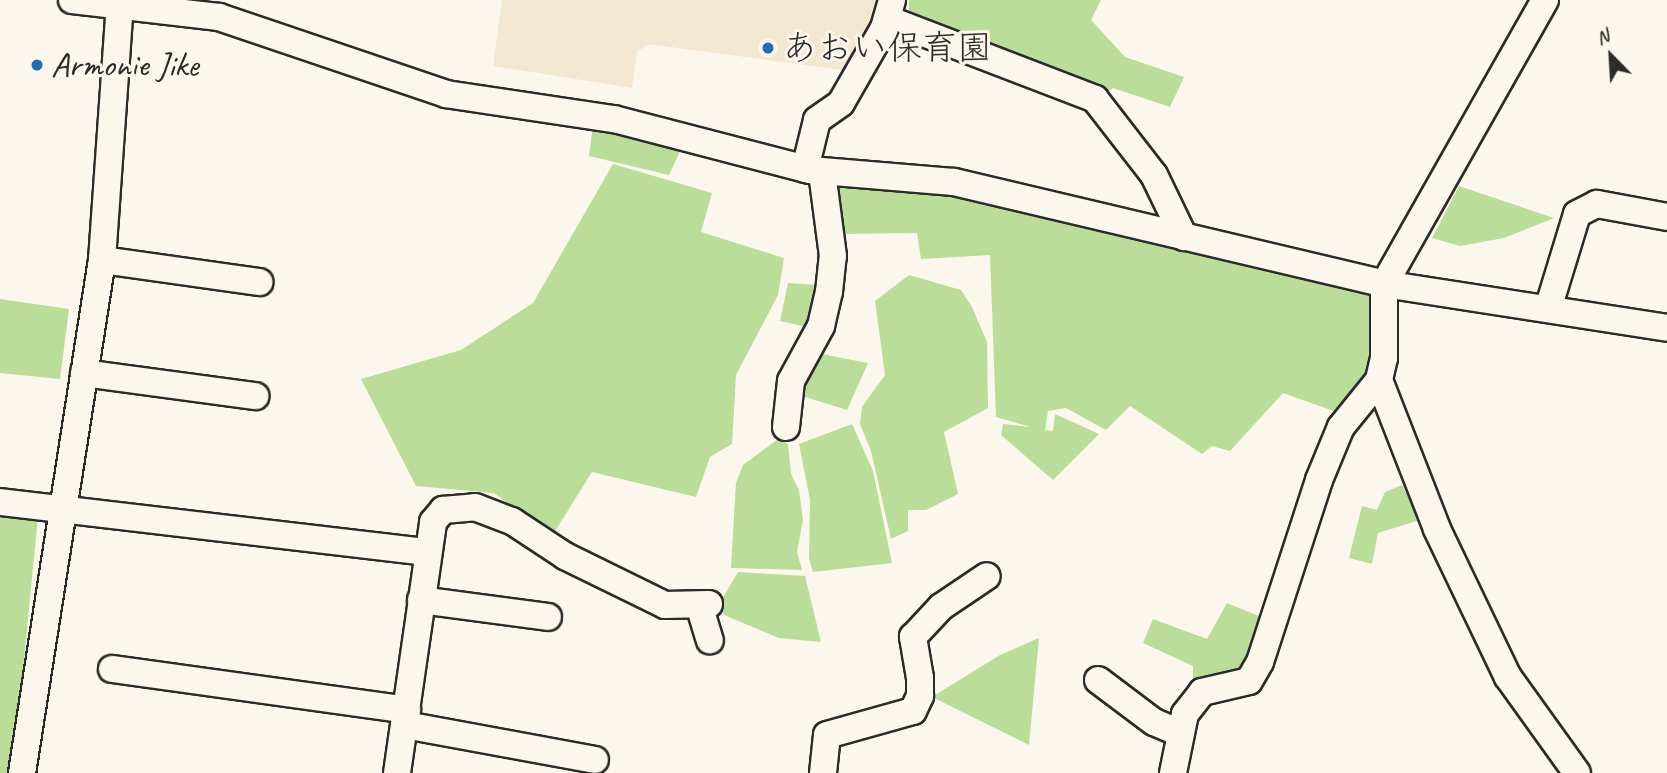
<!DOCTYPE html>
<meta charset="utf-8">
<style>
body{margin:0}
#map{position:relative;width:1667px;height:773px;overflow:hidden;background:#fbf7ec;font-family:Caveat,"Klee One",sans-serif}
div>[style]{position:absolute}
.built>*{inset:0;background:#f4e7d2}
.green>*{inset:0;background:#bade99}
.roads{filter:drop-shadow(2px 0 #2b2b2b) drop-shadow(-2px 0 #2b2b2b) drop-shadow(0 2px #2b2b2b) drop-shadow(0 -2px #2b2b2b)}
.minor>*{height:26px;margin:-13px;padding:0 13px;transform-origin:13px;border-radius:13px;background:#fbf7ec}
.dots>*{width:19px;height:19px;translate:-50% -50%;box-sizing:border-box;border:4px solid #fbf7ec;border-radius:50%}
span{translate:-50% -50%;white-space:nowrap;text-align:center;line-height:1.15;-webkit-text-stroke:6px #fbf7ec;paint-order:stroke}
.poi-label{font-size:35px;color:#2b2b2b}
.left{translate:0 -50%;text-align:left}
.north{position:absolute;left:1576px;top:21px;width:70px;height:70px;-webkit-text-stroke:5px #fbf7ec;paint-order:stroke;rotate:336deg;font-size:19px;font-weight:700;line-height:28px;text-align:center;color:#2b2b2b}
.north::after{content:'';display:block;margin:auto;width:24px;height:32px;background:#2b2b2b;clip-path:polygon(50% 0,100% 100%,50% 72%,0 100%)}
</style>
<div id="map">
<div class="built">
<div style="clip-path:polygon(502px 0,881px 0,880px 19px,853px 54px,850px 71px,648px 44px,637px 52px,632px 88px,493px 66px)"></div>
</div>
<div class="green">
<div style="clip-path:polygon(909px 0,1101px 0,1091px 20px,1125px 57px,1184px 77px,1170px 107px,1113px 88px,1108px 92px,909px 11px)"></div>
<div style="clip-path:polygon(593px 125px,683px 145px,669px 175px,589px 156px)"></div>
<div style="clip-path:polygon(613px 164px,712px 193px,701px 232px,784px 258px,778px 295px,736px 375px,732px 444px,710px 457px,696px 497px,592px 472px,552px 536px,494px 493px,416px 486px,361px 379px,461px 350px,533px 303px)"></div>
<div style="clip-path:polygon(829px 179px,951px 186px,1373px 291px,1367px 379px,1342px 414px,1283px 393px,1230px 451px,1212px 446px,1202px 454px,1130px 406px,1106px 430px,1066px 408px,1048px 411px,1045px 430px,1053px 431px,1055px 414px,1099px 434px,1053px 480px,1001px 435px,1003px 424px,1031px 427px,996px 417px,990px 255px,921px 259px,917px 233px,840px 234px)"></div>
<div style="clip-path:polygon(1459px 186px,1554px 218px,1504px 238px,1460px 246px,1432px 238px)"></div>
<div style="clip-path:polygon(909px 275px,961px 290px,972px 307px,987px 342px,988px 408px,944px 432px,958px 494px,926px 510px,908px 510px,908px 531px,891px 539px,871px 451px,860px 424px,862px 407px,885px 375px,875px 301px)"></div>
<div style="clip-path:polygon(788px 283px,820px 285px,811px 328px,780px 321px)"></div>
<div style="clip-path:polygon(0 299px,69px 309px,60px 379px,0 373px)"></div>
<div style="clip-path:polygon(816px 353px,868px 363px,847px 410px,799px 395px)"></div>
<div style="clip-path:polygon(852px 424px,873px 471px,892px 563px,813px 572px,809px 559px,810px 500px,799px 444px)"></div>
<div style="clip-path:polygon(778px 439px,788px 444px,791px 474px,799px 490px,803px 520px,797px 552px,802px 570px,731px 568px,736px 483px,743px 465px)"></div>
<div style="clip-path:polygon(1402px 485px,1420px 520px,1378px 533px,1372px 564px,1349px 558px,1362px 506px,1377px 510px,1385px 492px)"></div>
<div style="clip-path:polygon(0 511px,38px 516px,13px 773px,0 773px)"></div>
<div style="clip-path:polygon(738px 572px,805px 576px,821px 642px,779px 638px,724px 615px,719px 604px)"></div>
<div style="clip-path:polygon(1227px 603px,1271px 621px,1244px 679px,1193px 679px,1193px 666px,1143px 643px,1153px 619px,1207px 639px)"></div>
<div style="clip-path:polygon(1039px 638px,1029px 745px,932px 697px,1000px 655px)"></div>
</div>
<div class="roads">
<div class="minor">
<div style="left:72px;top:0;width:148px;rotate:6.6deg"></div>
<div style="left:219px;top:17px;width:240px;rotate:18.7deg"></div>
<div style="left:446px;top:94px;width:170px;rotate:8.5deg"></div>
<div style="left:614px;top:119px;width:203px;rotate:14.6deg"></div>
<div style="left:810px;top:170px;width:144px;rotate:4.8deg"></div>
<div style="left:954px;top:182px;width:442px;rotate:13.3deg"></div>
<div style="left:1384px;top:284px;width:286px;rotate:8.8deg"></div>
<div style="left:1545px;top:0;width:326px;rotate:119.5deg"></div>
<div style="left:1384px;top:284px;width:74px;rotate:90deg"></div>
<div style="left:1384px;top:358px;width:23px;rotate:103deg"></div>
<div style="left:1379px;top:380px;width:160px;rotate:68.7deg"></div>
<div style="left:1437px;top:529px;width:164px;rotate:64.4deg"></div>
<div style="left:1508px;top:677px;width:118px;rotate:54.3deg"></div>
<div style="left:887px;top:19px;width:223px;rotate:21deg"></div>
<div style="left:1095px;top:99px;width:96px;rotate:52.2deg"></div>
<div style="left:1154px;top:175px;width:69px;rotate:64.2deg"></div>
<div style="left:805px;top:169px;width:50px;rotate:-76.2deg"></div>
<div style="left:817px;top:120px;width:29px;rotate:-35deg"></div>
<div style="left:841px;top:103px;width:86px;rotate:-60.2deg"></div>
<div style="left:884px;top:28px;width:29px;rotate:-74deg"></div>
<div style="left:102px;top:260px;width:159px;rotate:8deg"></div>
<div style="left:1548px;top:309px;width:99px;rotate:-73deg"></div>
<div style="left:1577px;top:214px;width:22px;rotate:-27deg"></div>
<div style="left:1597px;top:204px;width:71px;rotate:10.5deg"></div>
<div style="left:84px;top:373px;width:173px;rotate:7.7deg"></div>
<div style="left:786px;top:427px;width:46px;rotate:-83.8deg"></div>
<div style="left:791px;top:381px;width:63px;rotate:-61.4deg"></div>
<div style="left:821px;top:326px;width:35px;rotate:-77deg"></div>
<div style="left:829px;top:292px;width:36px;rotate:-84deg"></div>
<div style="left:833px;top:256px;width:85px;rotate:-97.5deg"></div>
<div style="left:0;top:502px;width:430px;rotate:6.7deg"></div>
<div style="left:421px;top:600px;width:128px;rotate:7.6deg"></div>
<div style="left:699px;top:605px;width:37px;rotate:73deg"></div>
<div style="left:112px;top:669px;width:298px;rotate:7.9deg"></div>
<div style="left:1098px;top:680px;width:70px;rotate:36.9deg"></div>
<div style="left:1154px;top:722px;width:28px;rotate:23deg"></div>
<div style="left:405px;top:725px;width:193px;rotate:10.4deg"></div>
<div style="left:22px;top:773px;width:519px;rotate:-81.14deg"></div>
<div style="left:102px;top:260px;width:261px;rotate:-86deg"></div>
<div style="left:397px;top:773px;width:254px;rotate:-81.8deg"></div>
<div style="left:433px;top:522px;width:16px;rotate:-50deg"></div>
<div style="left:443px;top:510px;width:32px;rotate:-5deg"></div>
<div style="left:475px;top:507px;width:40px;rotate:21deg"></div>
<div style="left:512px;top:521px;width:64px;rotate:33.4deg"></div>
<div style="left:565px;top:556px;width:111px;rotate:26.1deg"></div>
<div style="left:665px;top:605px;width:44px;rotate:-1.3deg"></div>
<div style="left:823px;top:773px;width:38px;rotate:-84deg"></div>
<div style="left:827px;top:735px;width:89px;rotate:-15.6deg"></div>
<div style="left:913px;top:711px;width:17px;rotate:-65deg"></div>
<div style="left:920px;top:696px;width:18px;rotate:-90deg"></div>
<div style="left:920px;top:678px;width:42px;rotate:-99.7deg"></div>
<div style="left:913px;top:637px;width:41px;rotate:-47deg"></div>
<div style="left:941px;top:607px;width:55px;rotate:-34deg"></div>
<div style="left:1173px;top:773px;width:60px;rotate:-78.5deg"></div>
<div style="left:1185px;top:714px;width:28px;rotate:-52deg"></div>
<div style="left:1202px;top:692px;width:48px;rotate:-13.2deg"></div>
<div style="left:1249px;top:681px;width:22px;rotate:-60deg"></div>
<div style="left:1260px;top:662px;width:191px;rotate:-72deg"></div>
<div style="left:1319px;top:480px;width:57px;rotate:-67.5deg"></div>
<div style="left:1341px;top:427px;width:60px;rotate:-51deg"></div>
</div>
</div>
<div class="dots">
<div style="left:768px;top:48px;background:#1f6fb2"></div>
<div style="left:37px;top:65px;background:#1f6fb2"></div>
</div>
<div class="poi-label">
<span class="left" style="left:782px;top:48px">あおい保育園</span>
<span class="left" style="left:51px;top:65px">Armonie Jike</span>
</div>
<div class="north">N</div>
</div>
